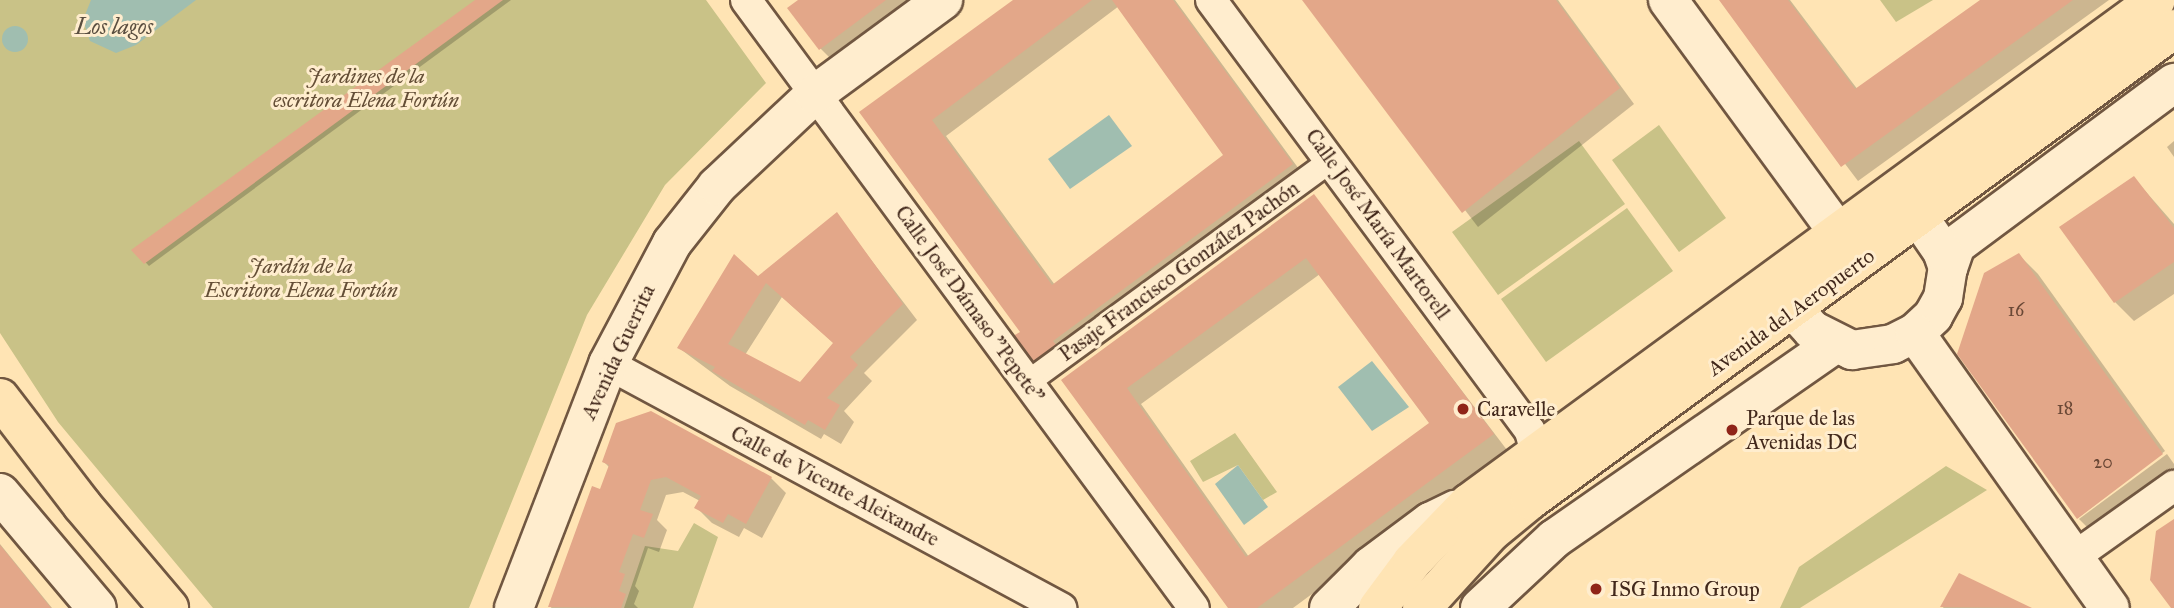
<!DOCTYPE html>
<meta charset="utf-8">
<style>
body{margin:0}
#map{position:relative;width:2174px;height:608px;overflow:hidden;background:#ffe4b4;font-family:"IM FELL Great Primer",serif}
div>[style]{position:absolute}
.green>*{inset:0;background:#c9c287}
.water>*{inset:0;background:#a0beb0}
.round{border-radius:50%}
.shadow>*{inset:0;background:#0003}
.building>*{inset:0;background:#e3a789}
.roads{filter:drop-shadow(2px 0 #715741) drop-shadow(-2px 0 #715741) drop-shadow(0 2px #715741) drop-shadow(0 -2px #715741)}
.pedestrian>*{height:23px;margin:-11.5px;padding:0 11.5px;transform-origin:11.5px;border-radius:11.5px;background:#ffedce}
.minor>*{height:30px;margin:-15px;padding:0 15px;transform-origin:15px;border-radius:15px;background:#ffedce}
.tertiary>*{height:38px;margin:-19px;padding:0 19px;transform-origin:19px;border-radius:19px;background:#ffedce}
.primary>*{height:38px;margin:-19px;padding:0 19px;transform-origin:19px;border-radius:19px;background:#ffe4b4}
.dots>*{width:19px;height:19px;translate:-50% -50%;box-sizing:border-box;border:4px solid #ffedce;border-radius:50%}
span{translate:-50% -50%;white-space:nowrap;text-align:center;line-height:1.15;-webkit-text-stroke:6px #ffedce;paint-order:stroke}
.number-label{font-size:18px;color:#6a4836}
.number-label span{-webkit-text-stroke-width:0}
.park-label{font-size:21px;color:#644e36;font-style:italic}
.street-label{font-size:21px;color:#42281b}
.poi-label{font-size:21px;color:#42281b}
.left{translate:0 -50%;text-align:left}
.water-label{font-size:23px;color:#5a4e40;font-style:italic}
</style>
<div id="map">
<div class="green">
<div style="clip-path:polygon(0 0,706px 0,766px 83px,665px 185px,587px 315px,469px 608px,213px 608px,58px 422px,0 333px)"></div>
<div style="clip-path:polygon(1880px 0,1933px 0,1896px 22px)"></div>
<div style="clip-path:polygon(1659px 125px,1726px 218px,1679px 252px,1612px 160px)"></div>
<div style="clip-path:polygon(1579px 141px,1625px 204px,1498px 295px,1452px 232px)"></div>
<div style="clip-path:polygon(1627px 208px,1673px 271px,1546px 362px,1501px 299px)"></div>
<div style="clip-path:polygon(1235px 433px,1277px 492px,1263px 500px,1238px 465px,1203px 482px,1190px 461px)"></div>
<div style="clip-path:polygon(1946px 466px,1987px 490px,1800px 608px,1780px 608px,1799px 567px)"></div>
<div style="clip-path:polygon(694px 523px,718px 537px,693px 608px,624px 608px,645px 546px,678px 551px)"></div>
</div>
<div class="water">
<div style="clip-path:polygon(91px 0,196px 0,136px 45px,116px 53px,90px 41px,83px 20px)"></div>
<div class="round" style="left:2px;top:26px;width:26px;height:26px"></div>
<div style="clip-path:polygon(1109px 115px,1132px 146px,1070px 189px,1048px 159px)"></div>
<div style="clip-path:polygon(1372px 361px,1409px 407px,1372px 431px,1338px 387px)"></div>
<div style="clip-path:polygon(1238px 465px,1268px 507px,1244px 525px,1215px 484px)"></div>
</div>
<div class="shadow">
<div style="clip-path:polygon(478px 0,511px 0,149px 266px,134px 250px)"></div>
<div style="clip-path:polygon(801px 0,914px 0,832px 60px,820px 48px)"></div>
<div style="clip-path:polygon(evenodd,1015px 0,1175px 0,1307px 180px,1041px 370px,1033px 361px,1022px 332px,862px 112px,1015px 0,1119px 6px,1226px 156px,1055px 285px,946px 136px,1119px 6px)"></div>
<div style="clip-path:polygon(1304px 0,1558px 0,1634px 104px,1478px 227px)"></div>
<div style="clip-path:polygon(1721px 0,1790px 0,1858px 90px,1983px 0,2109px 0,1858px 181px)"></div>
<div style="clip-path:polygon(2174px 141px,2174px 157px,2167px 147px)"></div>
<div style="clip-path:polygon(2134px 178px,2174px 224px,2174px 294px,2134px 321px,2115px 302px)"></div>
<div style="clip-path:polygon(evenodd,1314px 196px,1507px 450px,1293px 608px,1231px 608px,1064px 380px,1314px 196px,1320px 274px,1432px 423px,1249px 557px,1141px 404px,1320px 274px)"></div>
<div style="clip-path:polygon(evenodd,837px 215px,917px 320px,864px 373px,872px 381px,844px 411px,854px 422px,841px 444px,824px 434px,821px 439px,730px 386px,679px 348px,837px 215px,782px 297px,835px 344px,800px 384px,745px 355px,782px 297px)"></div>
<div style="clip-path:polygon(2019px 255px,2038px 274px,2165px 451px,2078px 518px,1959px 354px)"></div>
<div style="clip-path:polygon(2167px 454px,2174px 464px,2174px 480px,2097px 537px,2079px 519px)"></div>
<div style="clip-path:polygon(604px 462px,771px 478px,786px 493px,762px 538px,744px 528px,739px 537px,712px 523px,696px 507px,700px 501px,683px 492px,666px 495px,657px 520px,667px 530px,659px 552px,648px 548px,635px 586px,639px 591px,634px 604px,638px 608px,551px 608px,610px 468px)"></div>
<div style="clip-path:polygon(0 544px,52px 608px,0 608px)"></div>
<div style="clip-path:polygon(1960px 576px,2027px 608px,1943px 608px)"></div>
</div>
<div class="building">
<div style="clip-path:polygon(475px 0,503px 0,144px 264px,131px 250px)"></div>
<div style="clip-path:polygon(798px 0,886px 0,819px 50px,787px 8px)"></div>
<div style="clip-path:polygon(1013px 0,1092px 0,932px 120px,1052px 285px,1223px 155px,1112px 0,1173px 0,1293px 164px,1053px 341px,1057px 346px,1032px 363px,1013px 336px,1020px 332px,859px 112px)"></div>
<div style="clip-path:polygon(1302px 0,1556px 0,1620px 88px,1462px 213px)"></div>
<div style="clip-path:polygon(1719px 0,1788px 0,1855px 89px,1980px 0,2073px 0,1841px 167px)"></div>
<div style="clip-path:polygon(2134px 176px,2174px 228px,2174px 262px,2114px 303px,2059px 227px)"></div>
<div style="clip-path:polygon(evenodd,1314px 194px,1494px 434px,1257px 608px,1228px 608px,1061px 380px,1314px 194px,1306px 258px,1429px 423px,1246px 557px,1127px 388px,1306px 258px)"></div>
<div style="clip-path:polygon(evenodd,837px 212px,903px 304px,850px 357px,858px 365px,827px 398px,840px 405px,825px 430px,808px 420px,805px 425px,712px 371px,715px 367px,677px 348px,734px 254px,758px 276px,837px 212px,766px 283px,833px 343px,800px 382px,728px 344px,766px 283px)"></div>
<div style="clip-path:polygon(2019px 253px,2163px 454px,2077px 519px,1957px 354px,1984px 273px)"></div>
<div style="clip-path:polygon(651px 411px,772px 477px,746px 524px,728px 514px,723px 523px,694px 508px,701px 496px,666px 477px,651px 480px,640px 510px,653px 514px,644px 538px,633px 534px,619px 572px,625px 574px,619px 591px,626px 594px,621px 608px,548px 607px,592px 486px,600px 489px,609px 465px,602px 462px,616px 423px)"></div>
<div style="clip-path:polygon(2174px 519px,2174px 608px,2171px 608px,2150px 580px,2156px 531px)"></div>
<div style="clip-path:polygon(0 545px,51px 608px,0 608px)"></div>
<div style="clip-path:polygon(1959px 573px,2032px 608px,1940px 607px)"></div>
</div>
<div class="roads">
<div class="pedestrian">
<div style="left:1027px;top:382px;width:376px;rotate:-36.2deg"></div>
</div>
<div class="minor">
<div style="left:746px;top:0;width:755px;rotate:53.62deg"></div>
<div style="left:1211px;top:0;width:536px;rotate:53.49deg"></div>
<div style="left:1530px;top:431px;width:23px;rotate:75deg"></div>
<div style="left:608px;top:364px;width:515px;rotate:28.31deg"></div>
<div style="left:2074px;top:557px;width:123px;rotate:-35.4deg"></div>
</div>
<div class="tertiary">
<div style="left:1668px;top:0;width:290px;rotate:53.8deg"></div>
<div style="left:1948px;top:268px;width:24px;rotate:-71deg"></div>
<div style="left:1956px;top:245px;width:272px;rotate:-36.6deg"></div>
<div style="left:1794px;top:310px;width:27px;rotate:48deg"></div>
<div style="left:1812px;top:330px;width:45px;rotate:26.6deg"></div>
<div style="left:1852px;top:350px;width:41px;rotate:-8.3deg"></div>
<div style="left:1893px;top:344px;width:25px;rotate:-27deg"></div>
<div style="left:1915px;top:333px;width:25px;rotate:-43deg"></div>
<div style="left:1933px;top:316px;width:21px;rotate:-61deg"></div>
<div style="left:1943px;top:298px;width:30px;rotate:-81deg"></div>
<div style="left:1948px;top:268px;width:18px;rotate:-109deg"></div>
<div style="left:1942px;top:251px;width:74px;rotate:-124.5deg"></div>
<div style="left:1915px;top:333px;width:337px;rotate:54.7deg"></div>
<div style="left:0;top:493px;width:150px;rotate:49.9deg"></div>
<div style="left:514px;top:608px;width:261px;rotate:-68.9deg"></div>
<div style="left:608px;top:364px;width:137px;rotate:-62.1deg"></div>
<div style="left:672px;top:243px;width:73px;rotate:-51.7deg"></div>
<div style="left:717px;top:186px;width:134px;rotate:-43.2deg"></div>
<div style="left:815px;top:94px;width:159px;rotate:-36.3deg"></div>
<div style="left:1329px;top:608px;width:59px;rotate:-45deg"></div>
<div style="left:1371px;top:566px;width:74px;rotate:-36.7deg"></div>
<div style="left:1430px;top:522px;width:28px;rotate:-26deg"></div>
<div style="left:1480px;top:608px;width:101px;rotate:-43deg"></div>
<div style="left:1554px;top:539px;width:342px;rotate:-34.8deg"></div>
</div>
<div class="primary">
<div style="left:0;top:398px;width:135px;rotate:52.5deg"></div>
<div style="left:82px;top:505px;width:135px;rotate:49.8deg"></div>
<div style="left:1378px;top:608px;width:57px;rotate:-53.5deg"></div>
<div style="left:1412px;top:562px;width:82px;rotate:-46deg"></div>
<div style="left:1469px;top:503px;width:851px;rotate:-36.21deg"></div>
<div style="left:1422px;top:608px;width:103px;rotate:-47.8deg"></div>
<div style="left:1491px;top:532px;width:50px;rotate:-39.4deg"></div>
<div style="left:1530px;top:500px;width:798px;rotate:-36.18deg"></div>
</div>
</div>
<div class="dots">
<div style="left:1463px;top:409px;background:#8f2418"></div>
<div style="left:1732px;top:430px;background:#8f2418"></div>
<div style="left:1596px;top:589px;background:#8f2418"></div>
</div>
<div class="number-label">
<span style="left:2016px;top:310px">16</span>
<span style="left:2065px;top:408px">18</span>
<span style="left:2103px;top:462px">20</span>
</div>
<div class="park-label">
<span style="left:366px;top:88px">Jardines de la<br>escritora Elena Fortún</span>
<span style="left:301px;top:278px">Jardín de la<br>Escritora Elena Fortún</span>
</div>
<div class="street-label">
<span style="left:1378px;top:224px;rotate:54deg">Calle José María Martorell</span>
<span style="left:1179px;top:271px;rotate:-36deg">Pasaje Francisco González Pachón</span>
<span style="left:970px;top:304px;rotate:54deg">Calle José Dámaso "Pepete"</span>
<span style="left:1791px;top:312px;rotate:-36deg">Avenida del Aeropuerto</span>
<span style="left:618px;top:352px;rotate:-65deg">Avenida Guerrita</span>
<span style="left:835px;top:486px;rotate:28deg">Calle de Vicente Aleixandre</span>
</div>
<div class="poi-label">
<span class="left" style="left:1477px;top:409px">Caravelle</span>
<span class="left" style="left:1746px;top:430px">Parque de las<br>Avenidas DC</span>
<span class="left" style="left:1610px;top:589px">ISG Inmo Group</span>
</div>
<div class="water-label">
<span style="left:114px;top:26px">Los lagos</span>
</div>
</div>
